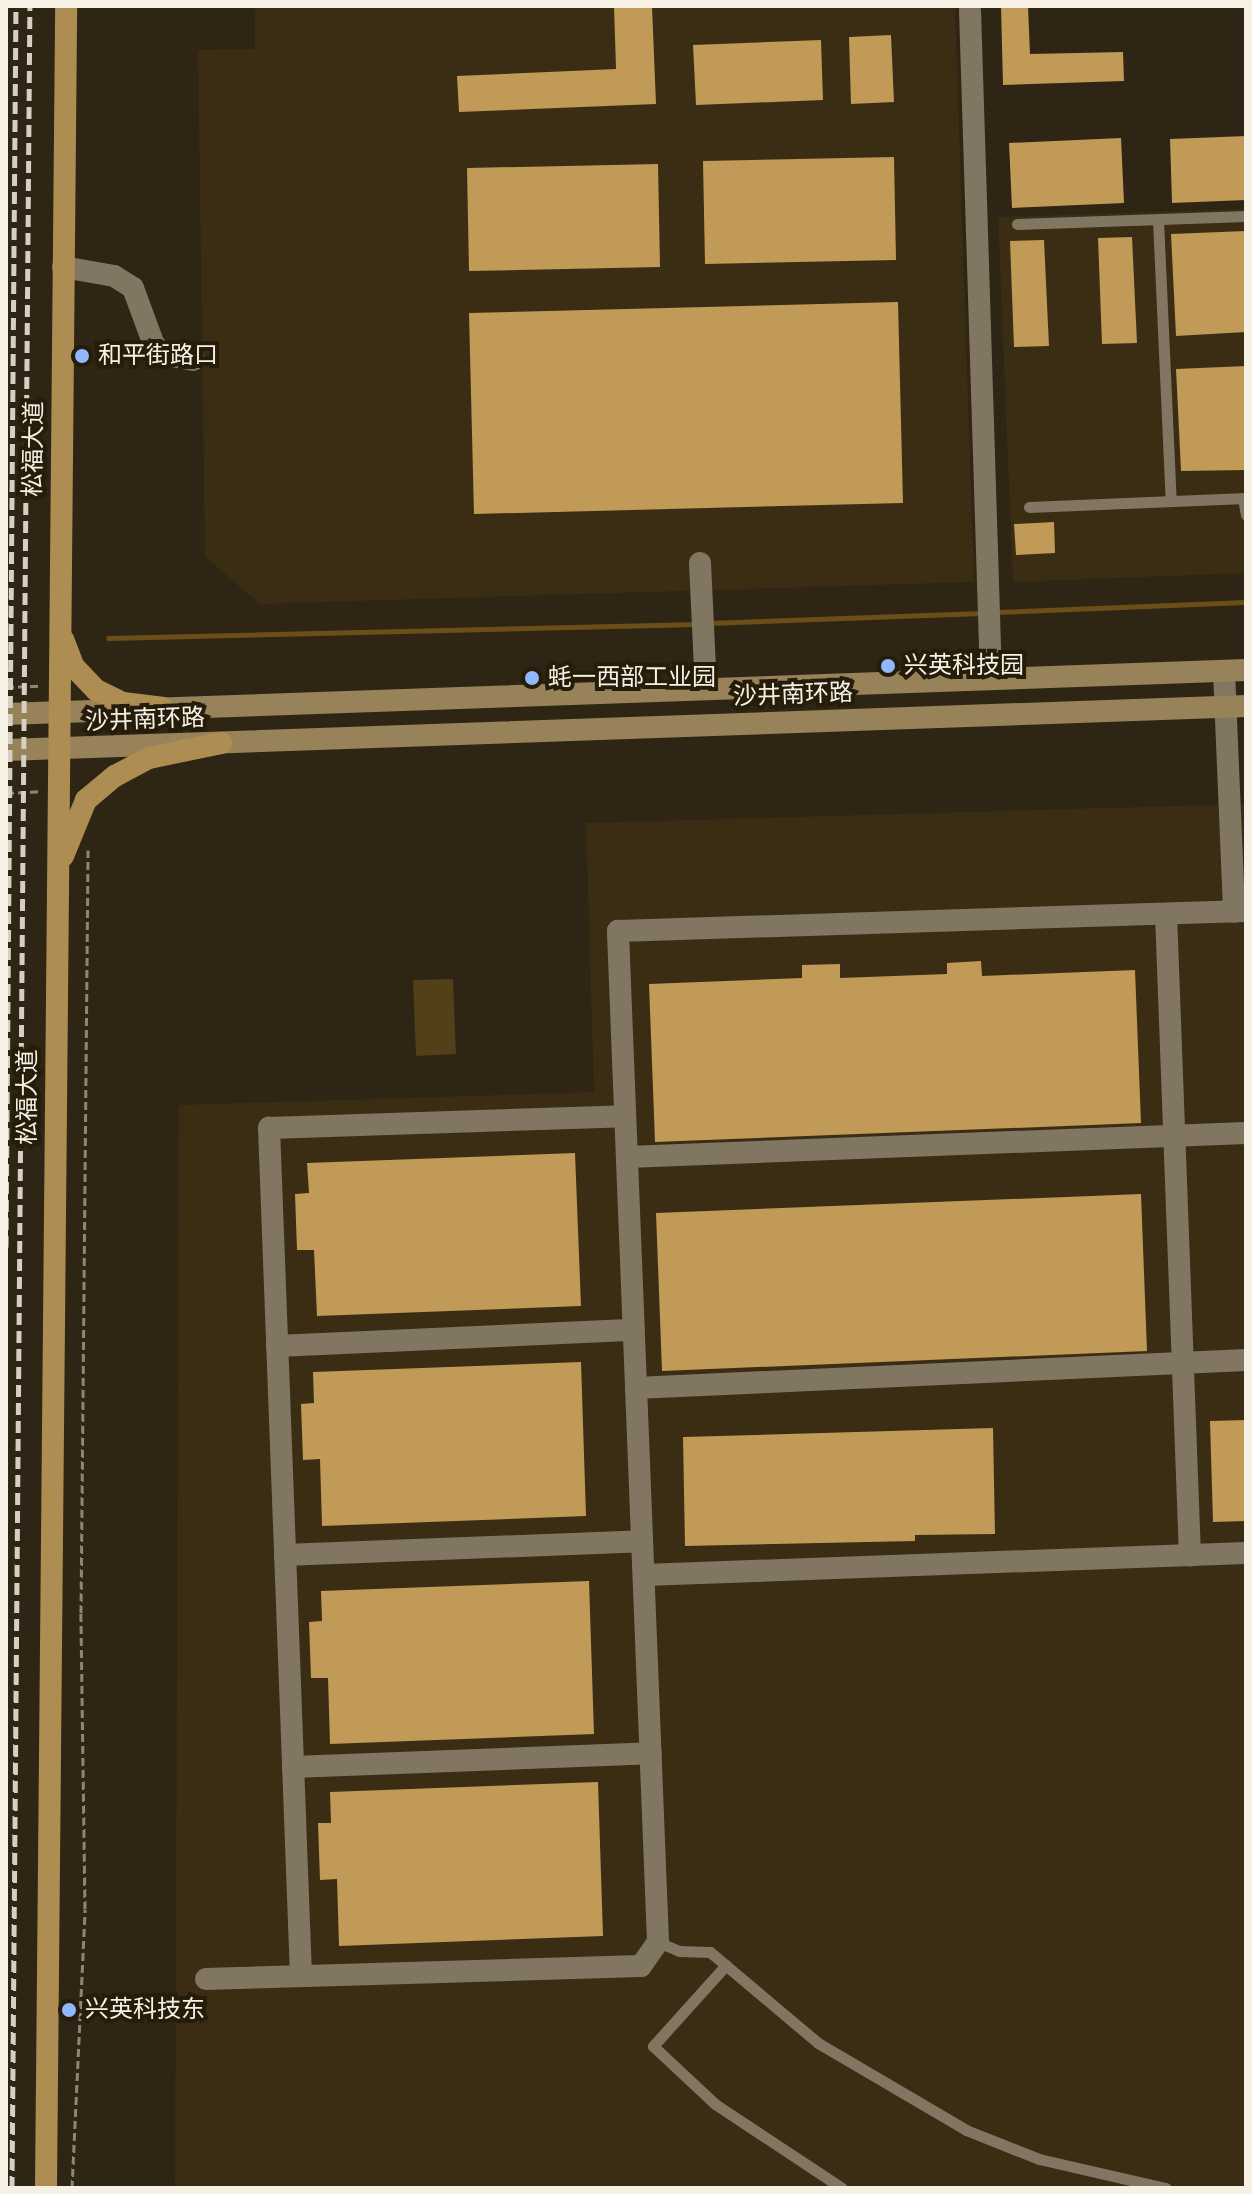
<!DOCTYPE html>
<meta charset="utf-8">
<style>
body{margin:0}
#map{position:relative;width:1252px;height:2194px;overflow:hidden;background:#2f2514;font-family:Rubik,"Noto Sans SC",sans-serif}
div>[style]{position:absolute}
.built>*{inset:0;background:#3a2d14}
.green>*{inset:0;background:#533f18}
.stream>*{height:5px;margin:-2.5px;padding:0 2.5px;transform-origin:2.5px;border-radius:2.5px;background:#6a4f19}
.building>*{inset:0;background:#c09a56}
.path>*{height:3px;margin-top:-1.5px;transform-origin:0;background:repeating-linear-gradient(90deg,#8d8576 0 8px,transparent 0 12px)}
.service>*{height:11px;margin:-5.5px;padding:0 5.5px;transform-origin:5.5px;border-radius:5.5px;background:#817662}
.minor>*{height:22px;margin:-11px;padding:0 11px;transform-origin:11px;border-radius:11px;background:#817662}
.secondary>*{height:22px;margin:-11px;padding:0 11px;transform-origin:11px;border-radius:11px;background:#978259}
.primary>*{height:22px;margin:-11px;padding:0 11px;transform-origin:11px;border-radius:11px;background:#ad8d51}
.rail>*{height:5px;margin-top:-2.5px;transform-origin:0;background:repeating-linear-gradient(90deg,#d6cfc3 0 12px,transparent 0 18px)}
.dots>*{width:22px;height:22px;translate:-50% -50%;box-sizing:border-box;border:4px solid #251c0a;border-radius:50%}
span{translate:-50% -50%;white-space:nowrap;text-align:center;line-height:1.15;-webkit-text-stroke:8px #251c0a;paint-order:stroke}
.poi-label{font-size:24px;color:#f6f0e5}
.left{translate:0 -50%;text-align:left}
.street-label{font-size:24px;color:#f6f0e5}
.frame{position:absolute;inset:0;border:8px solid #f6f0e5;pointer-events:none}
</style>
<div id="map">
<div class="built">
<div style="clip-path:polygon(265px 6px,955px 6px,974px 582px,260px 604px,205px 557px,198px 50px,255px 49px,255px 10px)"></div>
<div style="clip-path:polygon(1246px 209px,1246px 573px,1013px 582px,998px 217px)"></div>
<div style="clip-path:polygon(1246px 804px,1246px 2188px,175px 2188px,179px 1105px,594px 1092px,586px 823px)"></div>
</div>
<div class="green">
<div style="clip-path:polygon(453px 979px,456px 1054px,416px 1056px,413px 980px)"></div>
</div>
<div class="stream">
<div style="left:996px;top:612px;width:250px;rotate:-2.3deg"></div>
<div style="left:709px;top:623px;width:273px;rotate:-2.1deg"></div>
<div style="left:108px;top:638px;width:591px;rotate:-1.36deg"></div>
</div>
<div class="building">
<div style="clip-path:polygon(614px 6px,652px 6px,656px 104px,459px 112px,457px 76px,616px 69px)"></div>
<div style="clip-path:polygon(1001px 6px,1028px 6px,1030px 54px,1123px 52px,1124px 81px,1003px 85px)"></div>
<div style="clip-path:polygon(891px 35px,894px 102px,851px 104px,849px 37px)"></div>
<div style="clip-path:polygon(821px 40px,823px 100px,696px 105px,693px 45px)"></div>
<div style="clip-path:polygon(1246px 136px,1246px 200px,1172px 203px,1170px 139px)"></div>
<div style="clip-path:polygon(1121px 138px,1124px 203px,1012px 208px,1009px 143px)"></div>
<div style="clip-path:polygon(894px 157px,896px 260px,705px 264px,703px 161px)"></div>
<div style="clip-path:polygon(658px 164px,660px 267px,469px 271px,467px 168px)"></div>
<div style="clip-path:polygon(1246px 231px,1246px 332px,1176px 336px,1171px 234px)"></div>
<div style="clip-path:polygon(1132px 237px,1137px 343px,1102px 344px,1098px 238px)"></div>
<div style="clip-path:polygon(1044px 240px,1049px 346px,1014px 347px,1010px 241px)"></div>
<div style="clip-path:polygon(898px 302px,903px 503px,474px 514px,469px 313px)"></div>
<div style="clip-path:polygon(1246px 366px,1246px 470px,1181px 471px,1176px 369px)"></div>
<div style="clip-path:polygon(1054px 522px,1055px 553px,1016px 555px,1014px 524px)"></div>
<div style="clip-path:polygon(981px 961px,982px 976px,1135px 970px,1141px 1123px,655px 1142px,649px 984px,802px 978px,802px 965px,840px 964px,840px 978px,947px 974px,947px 963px)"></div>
<div style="clip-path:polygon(575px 1153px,581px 1306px,317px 1316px,314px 1250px,297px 1250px,295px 1194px,309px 1193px,307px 1163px)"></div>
<div style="clip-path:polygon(1141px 1194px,1147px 1351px,662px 1371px,656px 1213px)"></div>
<div style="clip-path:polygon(581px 1362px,586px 1516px,322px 1526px,320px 1459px,303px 1460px,301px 1404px,314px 1403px,313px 1372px)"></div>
<div style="clip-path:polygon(1246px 1420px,1246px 1521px,1213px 1522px,1210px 1421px)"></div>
<div style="clip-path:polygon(993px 1428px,995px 1534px,915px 1535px,915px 1541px,685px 1546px,683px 1437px)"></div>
<div style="clip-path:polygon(589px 1581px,594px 1734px,330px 1744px,328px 1678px,311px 1678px,309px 1622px,322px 1621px,321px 1591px)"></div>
<div style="clip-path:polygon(598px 1782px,603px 1936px,339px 1946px,337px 1879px,320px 1880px,318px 1823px,331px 1823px,330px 1792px)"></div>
</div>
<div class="path">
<div style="left:6px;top:687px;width:34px;rotate:-2deg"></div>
<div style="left:6px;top:793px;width:35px;rotate:-3deg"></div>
<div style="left:72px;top:2188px;width:279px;rotate:-87.3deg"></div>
<div style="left:85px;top:1909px;width:296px;rotate:-90.8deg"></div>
<div style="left:81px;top:1613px;width:763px;rotate:-89.47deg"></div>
</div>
<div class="service">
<div style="left:1158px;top:220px;width:281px;rotate:87.4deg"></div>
<div style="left:1017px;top:224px;width:229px;rotate:-2deg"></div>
<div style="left:1243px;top:498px;width:17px;rotate:80deg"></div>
<div style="left:1029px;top:507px;width:217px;rotate:-2.4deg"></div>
<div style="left:658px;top:1942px;width:23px;rotate:23deg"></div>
<div style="left:679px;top:1951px;width:31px;rotate:2deg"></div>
<div style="left:710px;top:1952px;width:141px;rotate:40.1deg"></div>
<div style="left:818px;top:2043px;width:172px;rotate:30.4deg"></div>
<div style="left:966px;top:2130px;width:79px;rotate:21.7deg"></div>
<div style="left:1039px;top:2159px;width:130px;rotate:12.9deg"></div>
<div style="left:726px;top:1965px;width:109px;rotate:132deg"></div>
<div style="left:653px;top:2046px;width:85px;rotate:43.1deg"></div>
<div style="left:715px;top:2104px;width:152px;rotate:33.5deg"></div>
</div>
<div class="minor">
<div style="left:970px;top:10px;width:668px;rotate:88.2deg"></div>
<div style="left:63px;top:267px;width:52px;rotate:10deg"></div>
<div style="left:114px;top:276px;width:22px;rotate:32deg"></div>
<div style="left:133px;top:288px;width:61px;rotate:69.8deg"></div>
<div style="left:154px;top:345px;width:16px;rotate:40deg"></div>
<div style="left:166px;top:355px;width:28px;rotate:10deg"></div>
<div style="left:700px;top:563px;width:125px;rotate:87.3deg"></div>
<div style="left:1224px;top:671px;width:241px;rotate:87.6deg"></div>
<div style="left:1166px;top:914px;width:642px;rotate:87.86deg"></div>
<div style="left:627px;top:1157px;width:619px;rotate:-2.22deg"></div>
<div style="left:277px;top:1346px;width:357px;rotate:-2.6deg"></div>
<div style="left:636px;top:1388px;width:611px;rotate:-2.63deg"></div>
<div style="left:285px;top:1555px;width:357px;rotate:-2.2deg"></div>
<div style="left:644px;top:1575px;width:602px;rotate:-2.09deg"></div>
<div style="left:293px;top:1767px;width:358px;rotate:-2.2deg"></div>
<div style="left:301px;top:1976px;width:849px;rotate:-92.16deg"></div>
<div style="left:269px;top:1128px;width:356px;rotate:-1.9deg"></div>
<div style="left:206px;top:1979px;width:435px;rotate:-1.7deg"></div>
<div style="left:641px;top:1966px;width:29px;rotate:-55deg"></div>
<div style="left:658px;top:1942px;width:1012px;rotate:-92.27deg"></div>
<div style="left:618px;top:931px;width:628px;rotate:-1.82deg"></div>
</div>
<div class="secondary">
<div style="left:6px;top:714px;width:1241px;rotate:-2.03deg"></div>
<div style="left:6px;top:750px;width:1241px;rotate:-2.03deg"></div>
</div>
<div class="primary">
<div style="left:63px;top:639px;width:30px;rotate:69deg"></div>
<div style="left:74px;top:667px;width:32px;rotate:46deg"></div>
<div style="left:96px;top:690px;width:30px;rotate:26deg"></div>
<div style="left:123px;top:703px;width:39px;rotate:7deg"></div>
<div style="left:63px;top:856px;width:61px;rotate:-67.7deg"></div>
<div style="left:86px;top:800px;width:38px;rotate:-40deg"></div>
<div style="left:115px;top:776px;width:38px;rotate:-28deg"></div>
<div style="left:149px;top:758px;width:74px;rotate:-11.8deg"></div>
<div style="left:46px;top:2188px;width:2182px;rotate:-89.47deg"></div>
</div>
<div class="rail">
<div style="left:6px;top:1247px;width:1241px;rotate:-89.54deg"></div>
<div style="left:12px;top:2188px;width:2182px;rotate:-89.53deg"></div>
</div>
<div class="dots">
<div style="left:82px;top:356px;background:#91b8fd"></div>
<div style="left:888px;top:666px;background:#91b8fd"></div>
<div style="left:532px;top:678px;background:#91b8fd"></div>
<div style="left:69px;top:2010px;background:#91b8fd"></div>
</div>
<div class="poi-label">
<span class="left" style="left:98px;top:356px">和平街路口</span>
<span class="left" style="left:904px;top:666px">兴英科技园</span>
<span class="left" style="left:548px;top:678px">蚝一西部工业园</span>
<span class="left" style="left:85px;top:2010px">兴英科技东</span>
</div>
<div class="street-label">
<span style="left:34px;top:449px;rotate:-89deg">松福大道</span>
<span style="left:793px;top:695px;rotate:-2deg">沙井南环路</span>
<span style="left:145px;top:720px;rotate:-2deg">沙井南环路</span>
<span style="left:28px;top:1097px;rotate:-90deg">松福大道</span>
</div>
<div class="frame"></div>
</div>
